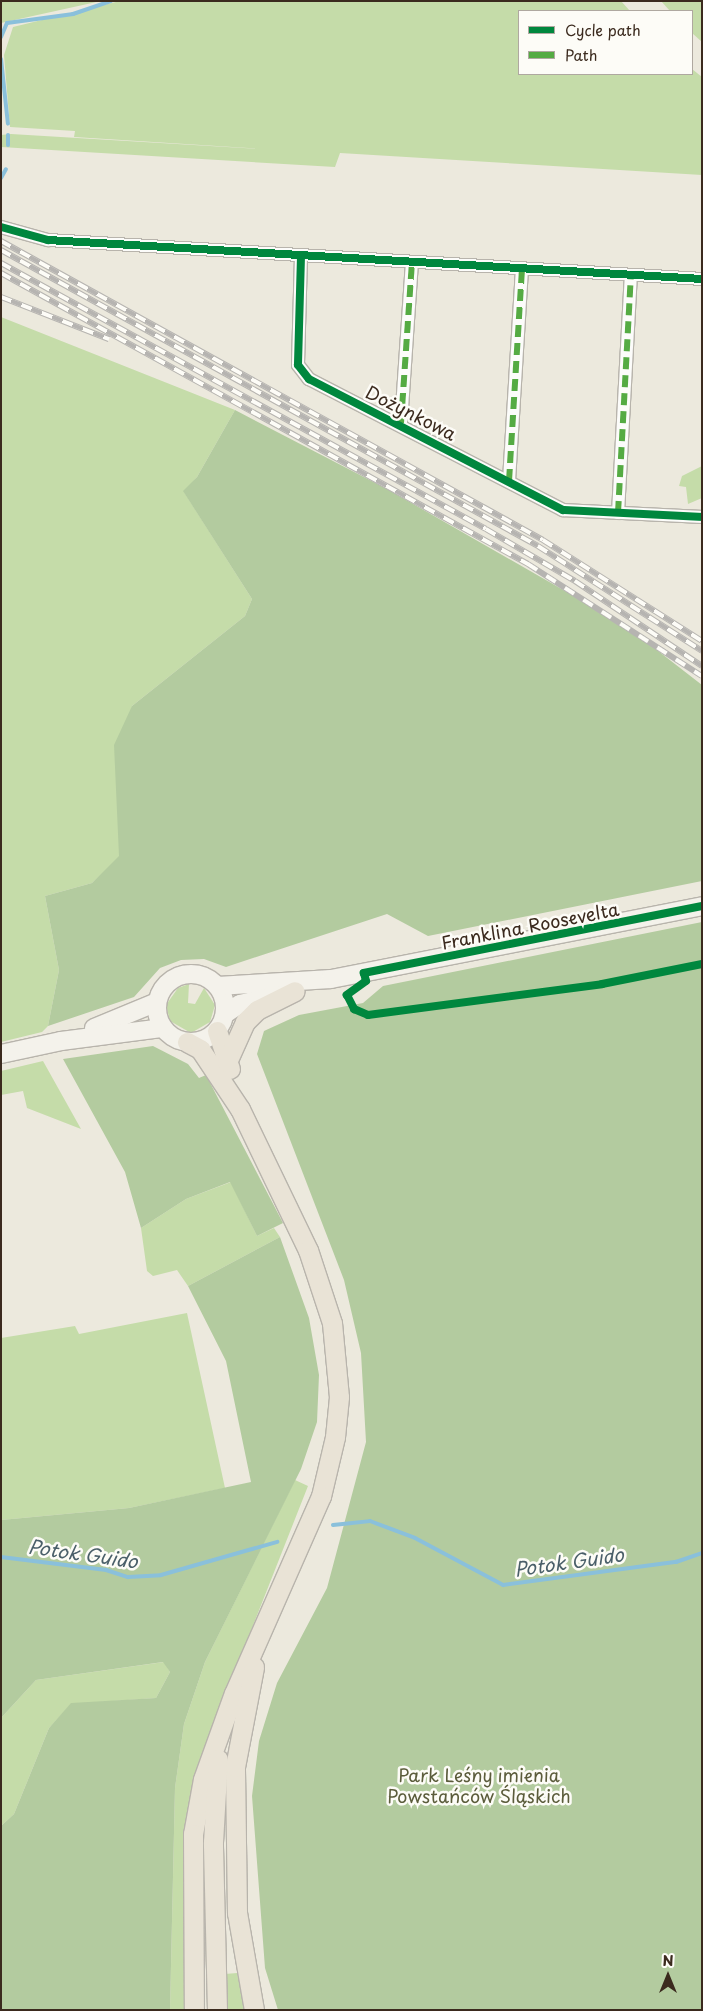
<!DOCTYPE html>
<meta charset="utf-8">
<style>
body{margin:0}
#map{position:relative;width:703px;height:2011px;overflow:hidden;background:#ece9dd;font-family:"Playpen Sans",sans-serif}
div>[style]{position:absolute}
.green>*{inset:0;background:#c5dca9}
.forest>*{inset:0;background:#b3cb9f}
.stream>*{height:4px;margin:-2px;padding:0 2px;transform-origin:2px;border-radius:2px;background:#8ac0db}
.roads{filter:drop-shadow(1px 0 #b8b4ac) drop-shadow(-1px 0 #b8b4ac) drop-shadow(0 1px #b8b4ac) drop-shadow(0 -1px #b8b4ac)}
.street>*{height:12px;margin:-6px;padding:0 6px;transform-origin:6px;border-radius:6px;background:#fcfcfa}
.secondary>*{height:18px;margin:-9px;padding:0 9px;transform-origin:9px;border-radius:9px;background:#f4f2eb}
.secondary>.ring{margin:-9px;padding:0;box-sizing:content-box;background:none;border:18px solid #f4f2eb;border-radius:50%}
.primary>*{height:19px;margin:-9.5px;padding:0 9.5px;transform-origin:9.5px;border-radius:9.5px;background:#e9e3d6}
.rail>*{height:5.5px;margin-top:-2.75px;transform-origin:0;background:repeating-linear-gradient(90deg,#fdfcf7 0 11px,#b6b4b1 0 22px);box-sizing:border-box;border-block:1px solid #b6b4b1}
.quiet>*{height:6px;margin-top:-3px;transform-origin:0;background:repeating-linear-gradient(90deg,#55ab43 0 12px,transparent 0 18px)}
.cycleway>*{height:8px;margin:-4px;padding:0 4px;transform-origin:4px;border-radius:4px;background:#00873e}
span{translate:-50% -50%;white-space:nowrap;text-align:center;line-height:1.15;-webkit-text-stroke:5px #fdfcf7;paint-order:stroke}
.street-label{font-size:18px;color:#3b2a1e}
.park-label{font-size:18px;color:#5b5c3b}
.water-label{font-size:19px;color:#4a5f69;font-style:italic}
.frame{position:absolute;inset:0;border:2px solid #3b2a1e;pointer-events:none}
.legend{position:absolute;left:518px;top:10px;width:175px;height:65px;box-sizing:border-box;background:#fdfcf7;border:1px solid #afa8a0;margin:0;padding:6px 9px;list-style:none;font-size:15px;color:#3b2a1e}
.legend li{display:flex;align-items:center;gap:10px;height:25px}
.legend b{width:25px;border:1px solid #afa8a0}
.north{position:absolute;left:643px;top:1951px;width:50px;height:50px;-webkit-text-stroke:4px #fdfcf7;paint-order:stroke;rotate:0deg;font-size:14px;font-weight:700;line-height:20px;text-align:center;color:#3b2a1e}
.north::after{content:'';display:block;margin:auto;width:18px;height:22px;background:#3b2a1e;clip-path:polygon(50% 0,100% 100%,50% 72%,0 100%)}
</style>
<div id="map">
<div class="green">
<div style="clip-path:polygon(1px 1px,101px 1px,1px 23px)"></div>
<div style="clip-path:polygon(120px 1px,621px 1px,630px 11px,519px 11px,519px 74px,692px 74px,692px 69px,702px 77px,702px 175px,340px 153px,335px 167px,1px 147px,1px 135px,11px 134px,279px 150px,74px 137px,75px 131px,10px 127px,4px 55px,13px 27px)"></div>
<div style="clip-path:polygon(661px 1px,702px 1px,702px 42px,692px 33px,692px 11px,670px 11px)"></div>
<div style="clip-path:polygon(1px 317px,235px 410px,197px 477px,184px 492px,252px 599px,245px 616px,132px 706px,121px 856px,92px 883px,45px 896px,59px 970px,48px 1026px,42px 1032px,1px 1042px)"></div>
<div style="clip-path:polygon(702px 466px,702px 498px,688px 504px,686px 487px,679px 486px,682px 476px)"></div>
<div style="clip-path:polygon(189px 984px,188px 1003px,195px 1004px,204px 988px,215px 1005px,210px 1022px,191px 1033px,170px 1021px,166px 1005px,178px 988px)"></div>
<div style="clip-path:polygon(43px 1061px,81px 1129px,27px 1108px,23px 1091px,1px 1095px,1px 1071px)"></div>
<div style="clip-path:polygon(231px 1182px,257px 1236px,274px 1228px,280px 1237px,188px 1286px,177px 1270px,153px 1276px,147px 1271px,141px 1228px,186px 1199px)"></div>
<div style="clip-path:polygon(187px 1313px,225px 1488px,129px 1508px,1px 1520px,1px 1338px,75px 1326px,79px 1334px)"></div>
<div style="clip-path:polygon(295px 1480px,308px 1486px,204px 1750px,187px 2010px,170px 2010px,175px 1788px,184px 1724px,205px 1662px)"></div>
<div style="clip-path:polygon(164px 1662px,170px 1672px,156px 1698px,71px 1704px,49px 1728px,14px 1814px,1px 1826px,1px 1718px,36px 1680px)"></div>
<div style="clip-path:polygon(237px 1973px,246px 2010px,226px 2010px,225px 1974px)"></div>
</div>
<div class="forest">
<div style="clip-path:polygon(235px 410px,387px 489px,626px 626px,702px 685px,702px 881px,428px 936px,387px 914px,226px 967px,204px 959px,181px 960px,160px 968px,134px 997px,48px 1026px,59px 970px,45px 896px,92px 883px,119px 856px,114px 745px,132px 706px,245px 616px,252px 599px,183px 491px,197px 477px)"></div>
<div style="clip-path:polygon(702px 922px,702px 2010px,278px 2010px,265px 1968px,252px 1796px,259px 1741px,277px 1683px,327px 1588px,366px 1442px,361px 1353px,344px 1280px,257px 1054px,264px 1031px,299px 1015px,363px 1003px,383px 986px)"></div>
<div style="clip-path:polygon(153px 1046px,188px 1064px,199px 1078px,206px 1075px,283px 1223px,257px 1236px,230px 1182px,186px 1199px,141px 1228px,125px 1172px,63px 1059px)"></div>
<div style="clip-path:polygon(280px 1237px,309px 1318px,319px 1375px,317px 1422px,301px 1469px,205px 1662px,184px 1724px,175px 1788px,170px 2010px,1px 2010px,1px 1826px,14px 1814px,49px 1728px,71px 1703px,156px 1698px,170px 1672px,163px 1662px,36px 1680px,1px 1718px,1px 1520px,129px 1508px,251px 1482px,226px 1361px,188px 1286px)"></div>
</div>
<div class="stream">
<div style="left:1px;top:37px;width:15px;rotate:-67deg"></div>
<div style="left:7px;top:23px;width:67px;rotate:-7.8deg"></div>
<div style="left:73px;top:14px;width:40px;rotate:-18.9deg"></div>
<div style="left:1px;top:59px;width:65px;rotate:83.9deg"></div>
<div style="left:8px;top:145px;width:10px;rotate:-90deg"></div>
<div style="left:1px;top:178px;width:10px;rotate:-61deg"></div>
<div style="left:333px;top:1525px;width:37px;rotate:-6deg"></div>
<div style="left:370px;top:1521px;width:48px;rotate:20.7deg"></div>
<div style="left:415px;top:1538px;width:100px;rotate:28.1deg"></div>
<div style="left:503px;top:1585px;width:175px;rotate:-7.6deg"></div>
<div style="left:676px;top:1562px;width:28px;rotate:-19deg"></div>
<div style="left:1px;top:1557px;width:106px;rotate:7.1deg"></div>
<div style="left:106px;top:1570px;width:23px;rotate:18deg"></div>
<div style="left:128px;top:1577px;width:33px;rotate:-3deg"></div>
<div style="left:161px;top:1575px;width:121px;rotate:-15.9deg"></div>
</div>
<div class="roads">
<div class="street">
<div style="left:1px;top:227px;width:49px;rotate:15.5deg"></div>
<div style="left:48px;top:240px;width:655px;rotate:3.41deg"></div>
<div style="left:301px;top:256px;width:109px;rotate:91.6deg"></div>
<div style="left:298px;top:365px;width:18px;rotate:52deg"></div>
<div style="left:309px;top:379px;width:286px;rotate:27.3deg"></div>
<div style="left:563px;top:510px;width:139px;rotate:2.9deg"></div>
<div style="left:401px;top:423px;width:161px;rotate:-86.1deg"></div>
<div style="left:509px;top:481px;width:213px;rotate:-86.5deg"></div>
<div style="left:618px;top:513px;width:238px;rotate:-86.9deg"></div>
</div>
<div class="secondary">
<div class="ring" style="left:157px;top:974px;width:50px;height:50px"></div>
<div style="left:218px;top:986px;width:113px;rotate:-3.5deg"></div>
<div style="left:331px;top:979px;width:378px;rotate:-11.1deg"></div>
<div style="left:225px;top:1014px;width:18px;rotate:-34deg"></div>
<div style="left:240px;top:1004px;width:39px;rotate:-13deg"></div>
<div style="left:94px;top:1028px;width:68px;rotate:-22.4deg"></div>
<div style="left:1px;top:1054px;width:61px;rotate:-12.2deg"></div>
<div style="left:61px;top:1041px;width:103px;rotate:-7.3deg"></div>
</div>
<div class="primary">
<div style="left:217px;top:1031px;width:40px;rotate:71.1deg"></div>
<div style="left:187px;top:1042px;width:15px;rotate:28deg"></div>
<div style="left:200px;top:1049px;width:72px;rotate:56.3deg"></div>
<div style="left:240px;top:1109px;width:157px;rotate:64.3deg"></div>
<div style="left:308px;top:1250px;width:77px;rotate:71.8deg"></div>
<div style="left:332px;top:1323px;width:74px;rotate:84.6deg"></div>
<div style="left:339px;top:1397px;width:40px;rotate:95.7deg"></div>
<div style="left:335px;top:1437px;width:61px;rotate:103.3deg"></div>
<div style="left:321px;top:1496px;width:215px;rotate:113.8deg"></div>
<div style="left:234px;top:1693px;width:91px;rotate:109.8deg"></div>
<div style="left:203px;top:1779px;width:56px;rotate:100.3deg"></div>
<div style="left:193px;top:1834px;width:176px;rotate:89.7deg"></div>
<div style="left:227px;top:1062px;width:44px;rotate:-65.8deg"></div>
<div style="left:245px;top:1022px;width:17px;rotate:-45deg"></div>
<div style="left:257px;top:1010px;width:42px;rotate:-26.6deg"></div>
<div style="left:217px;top:2010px;width:168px;rotate:-91.4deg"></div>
<div style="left:213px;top:1842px;width:83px;rotate:-86.6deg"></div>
<div style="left:254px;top:2010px;width:98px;rotate:-99.9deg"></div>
<div style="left:237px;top:1913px;width:146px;rotate:-90.8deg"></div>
<div style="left:235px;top:1767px;width:102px;rotate:-79.2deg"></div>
</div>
</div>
<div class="rail">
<div style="left:1px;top:241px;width:619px;rotate:28.88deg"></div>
<div style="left:543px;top:540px;width:188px;rotate:32.4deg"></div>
<div style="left:1px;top:250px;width:613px;rotate:28.86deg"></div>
<div style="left:538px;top:546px;width:195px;rotate:32.6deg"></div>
<div style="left:1px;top:263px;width:553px;rotate:28.74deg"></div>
<div style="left:486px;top:529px;width:103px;rotate:30.3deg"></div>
<div style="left:575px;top:581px;width:153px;rotate:33.8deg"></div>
<div style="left:1px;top:273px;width:602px;rotate:28.91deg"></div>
<div style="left:528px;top:564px;width:207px;rotate:32.8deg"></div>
<div style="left:1px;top:297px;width:116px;rotate:21.3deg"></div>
</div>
<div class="quiet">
<div style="left:401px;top:423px;width:161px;rotate:-86.1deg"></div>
<div style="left:509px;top:481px;width:213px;rotate:-86.5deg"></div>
<div style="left:618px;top:513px;width:238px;rotate:-86.9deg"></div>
</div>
<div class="cycleway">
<div style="left:1px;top:227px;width:49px;rotate:15.5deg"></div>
<div style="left:48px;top:240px;width:655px;rotate:3.41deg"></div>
<div style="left:301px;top:256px;width:109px;rotate:91.6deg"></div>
<div style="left:298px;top:365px;width:18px;rotate:52deg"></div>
<div style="left:309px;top:379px;width:286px;rotate:27.3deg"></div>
<div style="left:563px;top:510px;width:139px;rotate:2.9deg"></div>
<div style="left:702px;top:906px;width:345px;rotate:168.8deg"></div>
<div style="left:364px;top:973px;width:8px;rotate:76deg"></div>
<div style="left:366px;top:981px;width:24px;rotate:144deg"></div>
<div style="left:347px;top:995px;width:16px;rotate:63deg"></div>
<div style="left:354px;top:1009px;width:15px;rotate:23deg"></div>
<div style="left:368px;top:1015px;width:236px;rotate:-7.5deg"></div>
<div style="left:602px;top:984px;width:102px;rotate:-11.3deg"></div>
</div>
<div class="street-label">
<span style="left:411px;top:413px;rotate:27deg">Dożynkowa</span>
<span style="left:530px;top:926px;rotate:-11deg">Franklina Roosevelta</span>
</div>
<div class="park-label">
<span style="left:479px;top:1786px">Park Leśny imienia<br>Powstańców Śląskich</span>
</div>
<div class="water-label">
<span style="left:83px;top:1554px;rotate:8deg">Potok Guido</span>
<span style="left:569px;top:1562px;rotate:-8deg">Potok Guido</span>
</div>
<div class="frame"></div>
<ul class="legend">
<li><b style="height:6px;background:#00873e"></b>Cycle path</li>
<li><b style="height:6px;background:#55ab43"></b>Path</li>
</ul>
<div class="north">N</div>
</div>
